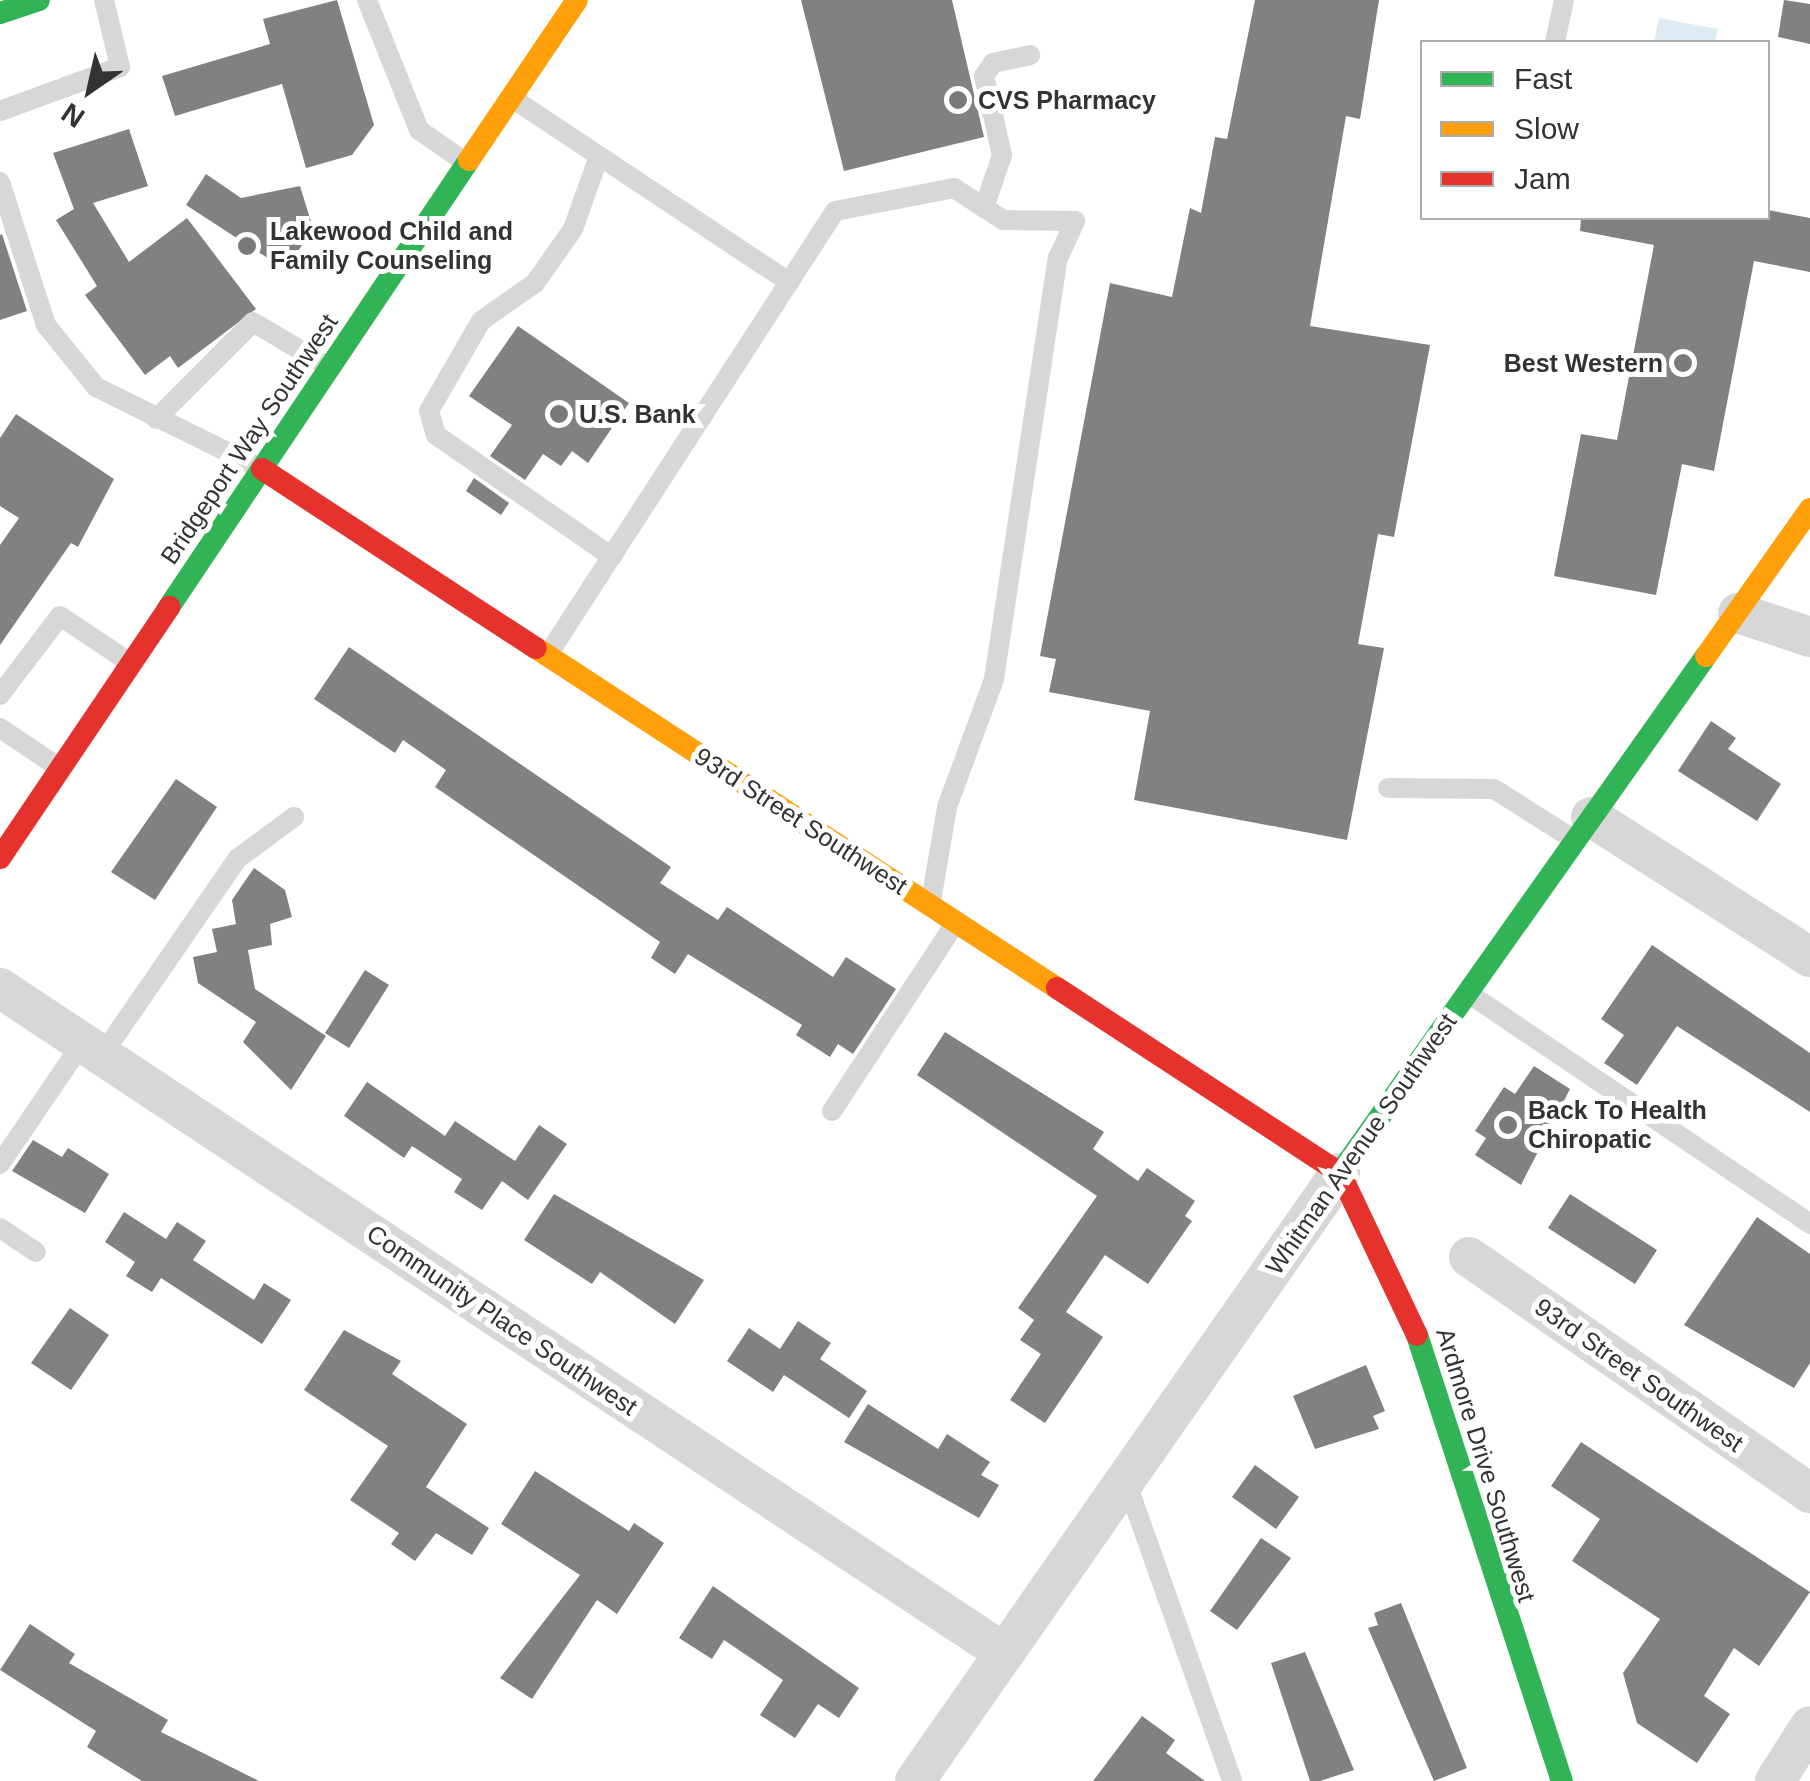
<!DOCTYPE html>
<style>
body{margin:0}
#map{position:relative;width:1810px;height:1781px;overflow:hidden;background:#fff;font-family:Helvetica,sans-serif}
div>[style]{position:absolute}
.water>*{inset:0;background:#ddebf3}
.building>*{inset:0;background:#818181}
.lane>*{height:20px;margin:-10px;padding:0 10px;transform-origin:10px;border-radius:10px;background:#d7d7d7}
.street>*{height:40px;margin:-20px;padding:0 20px;transform-origin:20px;border-radius:20px;background:#d7d7d7}
.fast>*{height:22px;margin:-11px;padding:0 11px;transform-origin:11px;border-radius:11px;background:#30b455}
.slow>*{height:22px;margin:-11px;padding:0 11px;transform-origin:11px;border-radius:11px;background:#ff9f0a}
.jam>*{height:22px;margin:-11px;padding:0 11px;transform-origin:11px;border-radius:11px;background:#e5322d}
.dots>*{width:28px;height:28px;translate:-50% -50%;box-sizing:border-box;border:5px solid #fff;border-radius:50%}
span{translate:-50% -50%;white-space:nowrap;text-align:center;line-height:1.15;-webkit-text-stroke:10px #fff;paint-order:stroke}
.poi-label{font-size:25px;color:#333;font-weight:700}
.left{translate:0 -50%;text-align:left}
.right{translate:-100% -50%;text-align:right}
.street-label{font-size:25px;color:#333}
.legend{position:absolute;left:1420px;top:40px;width:350px;height:180px;box-sizing:border-box;background:#fff;border:2px solid #adadad;margin:0;padding:12px 18px;list-style:none;font-size:30px;color:#333}
.legend li{display:flex;align-items:center;gap:20px;height:50px}
.legend b{width:50px;border:2px solid #adadad}
.north{position:absolute;left:40px;top:40px;width:100px;height:100px;-webkit-text-stroke:8px #fff;paint-order:stroke;rotate:214deg;font-size:28px;font-weight:700;line-height:40px;text-align:center;color:#333}
.north::after{content:'';display:block;margin:auto;width:35px;height:45px;background:#333;clip-path:polygon(50% 0,100% 100%,50% 72%,0 100%)}
</style>
<div id="map">
<div class="water">
<div style="clip-path:polygon(1659px 18px,1718px 29px,1715px 42px,1654px 42px)"></div>
</div>
<div class="building">
<div style="clip-path:polygon(337px 0,374px 125px,352px 155px,306px 168px,282px 84px,175px 116px,162px 76px,270px 44px,263px 19px)"></div>
<div style="clip-path:polygon(801px 0,952px 0,984px 137px,844px 171px)"></div>
<div style="clip-path:polygon(1255px 0,1379px 0,1360px 119px,1346px 116px,1310px 326px,1430px 345px,1394px 537px,1378px 534px,1358px 644px,1384px 648px,1347px 840px,1134px 800px,1150px 711px,1049px 692px,1056px 659px,1040px 656px,1110px 283px,1172px 297px,1190px 208px,1201px 213px,1215px 137px,1227px 139px)"></div>
<div style="clip-path:polygon(1784px 0,1810px 4px,1810px 44px,1778px 37px)"></div>
<div style="clip-path:polygon(129px 129px,148px 186px,93px 203px,129px 262px,187px 218px,256px 309px,178px 368px,170px 356px,145px 375px,85px 295px,97px 286px,56px 220px,74px 209px,53px 153px)"></div>
<div style="clip-path:polygon(206px 174px,241px 198px,300px 186px,313px 228px,286px 270px,186px 205px)"></div>
<div style="clip-path:polygon(1768px 210px,1810px 218px,1810px 272px,1754px 261px,1714px 471px,1682px 464px,1656px 595px,1554px 576px,1581px 434px,1617px 440px,1654px 245px,1580px 231px,1581px 218px,1768px 218px)"></div>
<div style="clip-path:polygon(2px 234px,27px 311px,0 320px,0 235px)"></div>
<div style="clip-path:polygon(518px 326px,629px 403px,588px 463px,572px 451px,561px 466px,543px 454px,525px 480px,490px 456px,512px 425px,469px 396px)"></div>
<div style="clip-path:polygon(16px 414px,114px 479px,78px 547px,71px 543px,0 645px,0 545px,19px 518px,0 506px,0 438px)"></div>
<div style="clip-path:polygon(474px 478px,509px 503px,501px 515px,466px 491px)"></div>
<div style="clip-path:polygon(349px 647px,671px 867px,660px 883px,718px 920px,727px 907px,833px 977px,846px 957px,896px 989px,853px 1054px,838px 1044px,830px 1057px,796px 1035px,802px 1025px,688px 954px,675px 974px,651px 958px,660px 942px,435px 787px,446px 770px,403px 740px,395px 753px,314px 699px)"></div>
<div style="clip-path:polygon(1711px 721px,1736px 738px,1728px 749px,1781px 784px,1757px 821px,1678px 771px)"></div>
<div style="clip-path:polygon(176px 779px,217px 807px,155px 900px,111px 872px)"></div>
<div style="clip-path:polygon(254px 868px,285px 890px,292px 917px,270px 924px,272px 945px,248px 950px,255px 989px,326px 1036px,291px 1090px,243px 1042px,256px 1022px,198px 983px,193px 957px,217px 952px,212px 929px,236px 924px,232px 900px)"></div>
<div style="clip-path:polygon(1652px 945px,1810px 1053px,1810px 1112px,1677px 1026px,1637px 1085px,1604px 1063px,1624px 1035px,1601px 1019px)"></div>
<div style="clip-path:polygon(365px 970px,389px 985px,349px 1048px,325px 1033px)"></div>
<div style="clip-path:polygon(945px 1032px,1104px 1132px,1093px 1149px,1138px 1181px,1147px 1168px,1195px 1201px,1185px 1216px,1192px 1221px,1148px 1284px,1105px 1255px,1066px 1312px,1103px 1337px,1045px 1423px,1010px 1400px,1041px 1354px,1020px 1340px,1034px 1320px,1018px 1308px,1097px 1196px,917px 1075px)"></div>
<div style="clip-path:polygon(1534px 1066px,1570px 1089px,1521px 1185px,1475px 1155px,1486px 1138px,1475px 1131px,1504px 1087px,1515px 1094px)"></div>
<div style="clip-path:polygon(367px 1082px,445px 1136px,455px 1121px,515px 1161px,539px 1125px,567px 1144px,528px 1200px,502px 1181px,482px 1210px,454px 1192px,462px 1179px,412px 1146px,404px 1158px,344px 1116px)"></div>
<div style="clip-path:polygon(33px 1140px,62px 1157px,68px 1148px,109px 1174px,85px 1213px,12px 1171px)"></div>
<div style="clip-path:polygon(554px 1194px,704px 1280px,675px 1324px,600px 1272px,592px 1284px,524px 1240px)"></div>
<div style="clip-path:polygon(1570px 1194px,1657px 1250px,1635px 1284px,1548px 1228px)"></div>
<div style="clip-path:polygon(124px 1212px,166px 1239px,177px 1222px,206px 1241px,193px 1260px,254px 1300px,264px 1283px,291px 1300px,262px 1344px,161px 1278px,152px 1292px,126px 1276px,135px 1262px,105px 1242px)"></div>
<div style="clip-path:polygon(1757px 1217px,1810px 1254px,1810px 1363px,1794px 1388px,1684px 1325px)"></div>
<div style="clip-path:polygon(70px 1308px,109px 1335px,71px 1390px,31px 1363px)"></div>
<div style="clip-path:polygon(798px 1321px,831px 1343px,820px 1359px,867px 1391px,849px 1418px,784px 1375px,773px 1392px,727px 1361px,749px 1328px,780px 1349px)"></div>
<div style="clip-path:polygon(344px 1330px,401px 1361px,392px 1374px,467px 1424px,426px 1487px,489px 1528px,472px 1555px,436px 1533px,415px 1561px,391px 1544px,399px 1533px,350px 1500px,388px 1446px,304px 1390px)"></div>
<div style="clip-path:polygon(1366px 1365px,1385px 1411px,1373px 1416px,1379px 1429px,1315px 1449px,1293px 1396px)"></div>
<div style="clip-path:polygon(868px 1404px,938px 1449px,947px 1434px,990px 1462px,981px 1475px,999px 1485px,979px 1518px,844px 1442px)"></div>
<div style="clip-path:polygon(1581px 1442px,1810px 1592px,1759px 1666px,1734px 1648px,1704px 1696px,1730px 1714px,1697px 1763px,1637px 1723px,1623px 1673px,1660px 1619px,1572px 1561px,1600px 1519px,1551px 1486px)"></div>
<div style="clip-path:polygon(1255px 1465px,1299px 1497px,1276px 1529px,1232px 1497px)"></div>
<div style="clip-path:polygon(535px 1471px,629px 1531px,634px 1523px,664px 1543px,617px 1614px,597px 1600px,532px 1699px,500px 1678px,580px 1575px,501px 1524px)"></div>
<div style="clip-path:polygon(1261px 1538px,1291px 1558px,1237px 1630px,1210px 1611px)"></div>
<div style="clip-path:polygon(713px 1586px,859px 1688px,839px 1718px,818px 1704px,795px 1738px,760px 1715px,783px 1680px,724px 1640px,712px 1659px,679px 1638px)"></div>
<div style="clip-path:polygon(1401px 1603px,1467px 1768px,1434px 1781px,1368px 1628px,1378px 1625px,1374px 1613px)"></div>
<div style="clip-path:polygon(30px 1624px,75px 1654px,69px 1663px,168px 1720px,161px 1732px,259px 1781px,142px 1781px,87px 1747px,96px 1731px,0 1670px)"></div>
<div style="clip-path:polygon(1305px 1652px,1354px 1770px,1320px 1781px,1310px 1781px,1271px 1663px)"></div>
<div style="clip-path:polygon(1142px 1716px,1175px 1740px,1166px 1753px,1205px 1781px,1093px 1781px)"></div>
</div>
<div class="lane">
<div style="left:367px;top:0;width:140px;rotate:68.2deg"></div>
<div style="left:419px;top:130px;width:56px;rotate:34.8deg"></div>
<div style="left:1555px;top:42px;width:43px;rotate:-77.9deg"></div>
<div style="left:512px;top:98px;width:333px;rotate:33.6deg"></div>
<div style="left:0;top:111px;width:128px;rotate:-20.1deg"></div>
<div style="left:120px;top:67px;width:69px;rotate:-103.4deg"></div>
<div style="left:599px;top:156px;width:77px;rotate:109.6deg"></div>
<div style="left:573px;top:229px;width:66px;rotate:125.1deg"></div>
<div style="left:535px;top:283px;width:66px;rotate:144.9deg"></div>
<div style="left:481px;top:321px;width:104px;rotate:120deg"></div>
<div style="left:429px;top:411px;width:25px;rotate:74deg"></div>
<div style="left:436px;top:435px;width:214px;rotate:34.7deg"></div>
<div style="left:0;top:182px;width:150px;rotate:72.2deg"></div>
<div style="left:46px;top:325px;width:80px;rotate:51.1deg"></div>
<div style="left:96px;top:387px;width:183px;rotate:26.3deg"></div>
<div style="left:984px;top:208px;width:56px;rotate:-71.2deg"></div>
<div style="left:1002px;top:155px;width:81px;rotate:-102.8deg"></div>
<div style="left:984px;top:76px;width:16px;rotate:-55deg"></div>
<div style="left:993px;top:63px;width:38px;rotate:-12deg"></div>
<div style="left:156px;top:419px;width:137px;rotate:-45deg"></div>
<div style="left:253px;top:322px;width:86px;rotate:30.7deg"></div>
<div style="left:549px;top:653px;width:526px;rotate:-57.09deg"></div>
<div style="left:835px;top:211px;width:121px;rotate:-10.9deg"></div>
<div style="left:954px;top:188px;width:59px;rotate:33.1deg"></div>
<div style="left:1003px;top:220px;width:72px;rotate:0.8deg"></div>
<div style="left:0;top:695px;width:99px;rotate:-52.8deg"></div>
<div style="left:60px;top:616px;width:83px;rotate:33.7deg"></div>
<div style="left:0;top:728px;width:70px;rotate:33.9deg"></div>
<div style="left:1388px;top:788px;width:106px;rotate:0.5deg"></div>
<div style="left:1494px;top:789px;width:93px;rotate:32.3deg"></div>
<div style="left:931px;top:901px;width:95px;rotate:-80.3deg"></div>
<div style="left:947px;top:807px;width:136px;rotate:-69.8deg"></div>
<div style="left:994px;top:679px;width:426px;rotate:-81.4deg"></div>
<div style="left:1058px;top:258px;width:41px;rotate:-65.3deg"></div>
<div style="left:1468px;top:993px;width:413px;rotate:34deg"></div>
<div style="left:102px;top:1055px;width:238px;rotate:-55.4deg"></div>
<div style="left:237px;top:859px;width:71px;rotate:-36.4deg"></div>
<div style="left:832px;top:1111px;width:224px;rotate:-56.7deg"></div>
<div style="left:0;top:1164px;width:148px;rotate:-55.8deg"></div>
<div style="left:0;top:1228px;width:43px;rotate:33.7deg"></div>
<div style="left:1126px;top:1481px;width:318px;rotate:70.5deg"></div>
</div>
<div class="street">
<div style="left:1738px;top:613px;width:76px;rotate:18.4deg"></div>
<div style="left:1591px;top:817px;width:260px;rotate:32.6deg"></div>
<div style="left:0;top:988px;width:1203px;rotate:33.51deg"></div>
<div style="left:1469px;top:1257px;width:415px;rotate:34.7deg"></div>
<div style="left:915px;top:1781px;width:742px;rotate:-55.05deg"></div>
<div style="left:1775px;top:1781px;width:65px;rotate:-57.5deg"></div>
</div>
<div class="fast">
<div style="left:0;top:13px;width:41px;rotate:-18.4deg"></div>
<div style="left:169px;top:607px;width:538px;rotate:-56.13deg"></div>
<div style="left:1340px;top:1173px;width:633px;rotate:-54.7deg"></div>
<div style="left:1417px;top:1335px;width:469px;rotate:72deg"></div>
</div>
<div class="slow">
<div style="left:469px;top:160px;width:193px;rotate:-56deg"></div>
<div style="left:536px;top:648px;width:622px;rotate:33.13deg"></div>
<div style="left:1706px;top:656px;width:180px;rotate:-54.7deg"></div>
</div>
<div class="jam">
<div style="left:262px;top:469px;width:327px;rotate:33.2deg"></div>
<div style="left:0;top:858px;width:303px;rotate:-56deg"></div>
<div style="left:1057px;top:988px;width:338px;rotate:33.2deg"></div>
<div style="left:1340px;top:1173px;width:179px;rotate:64.6deg"></div>
</div>
<div class="dots">
<div style="left:958px;top:100px;background:#7a7a7a"></div>
<div style="left:247px;top:246px;background:#7a7a7a"></div>
<div style="left:1683px;top:363px;background:#7a7a7a"></div>
<div style="left:559px;top:414px;background:#7a7a7a"></div>
<div style="left:1508px;top:1125px;background:#7a7a7a"></div>
</div>
<div class="poi-label">
<span class="left" style="left:978px;top:100px">CVS Pharmacy</span>
<span class="left" style="left:270px;top:246px">Lakewood Child and<br>Family Counseling</span>
<span class="right" style="left:1663px;top:363px">Best Western</span>
<span class="left" style="left:579px;top:414px">U.S. Bank</span>
<span class="left" style="left:1528px;top:1125px">Back To Health<br>Chiropatic</span>
</div>
<div class="street-label">
<span style="left:249px;top:439px;rotate:-56deg">Bridgeport Way Southwest</span>
<span style="left:801px;top:821px;rotate:33deg">93rd Street Southwest</span>
<span style="left:1361px;top:1144px;rotate:-55deg">Whitman Avenue Southwest</span>
<span style="left:502px;top:1320px;rotate:34deg">Community Place Southwest</span>
<span style="left:1639px;top:1375px;rotate:35deg">93rd Street Southwest</span>
<span style="left:1486px;top:1465px;rotate:73deg">Ardmore Drive Southwest</span>
</div>
<ul class="legend">
<li><b style="height:12px;background:#30b455"></b>Fast</li>
<li><b style="height:12px;background:#ff9f0a"></b>Slow</li>
<li><b style="height:12px;background:#e5322d"></b>Jam</li>
</ul>
<div class="north">N</div>
</div>
